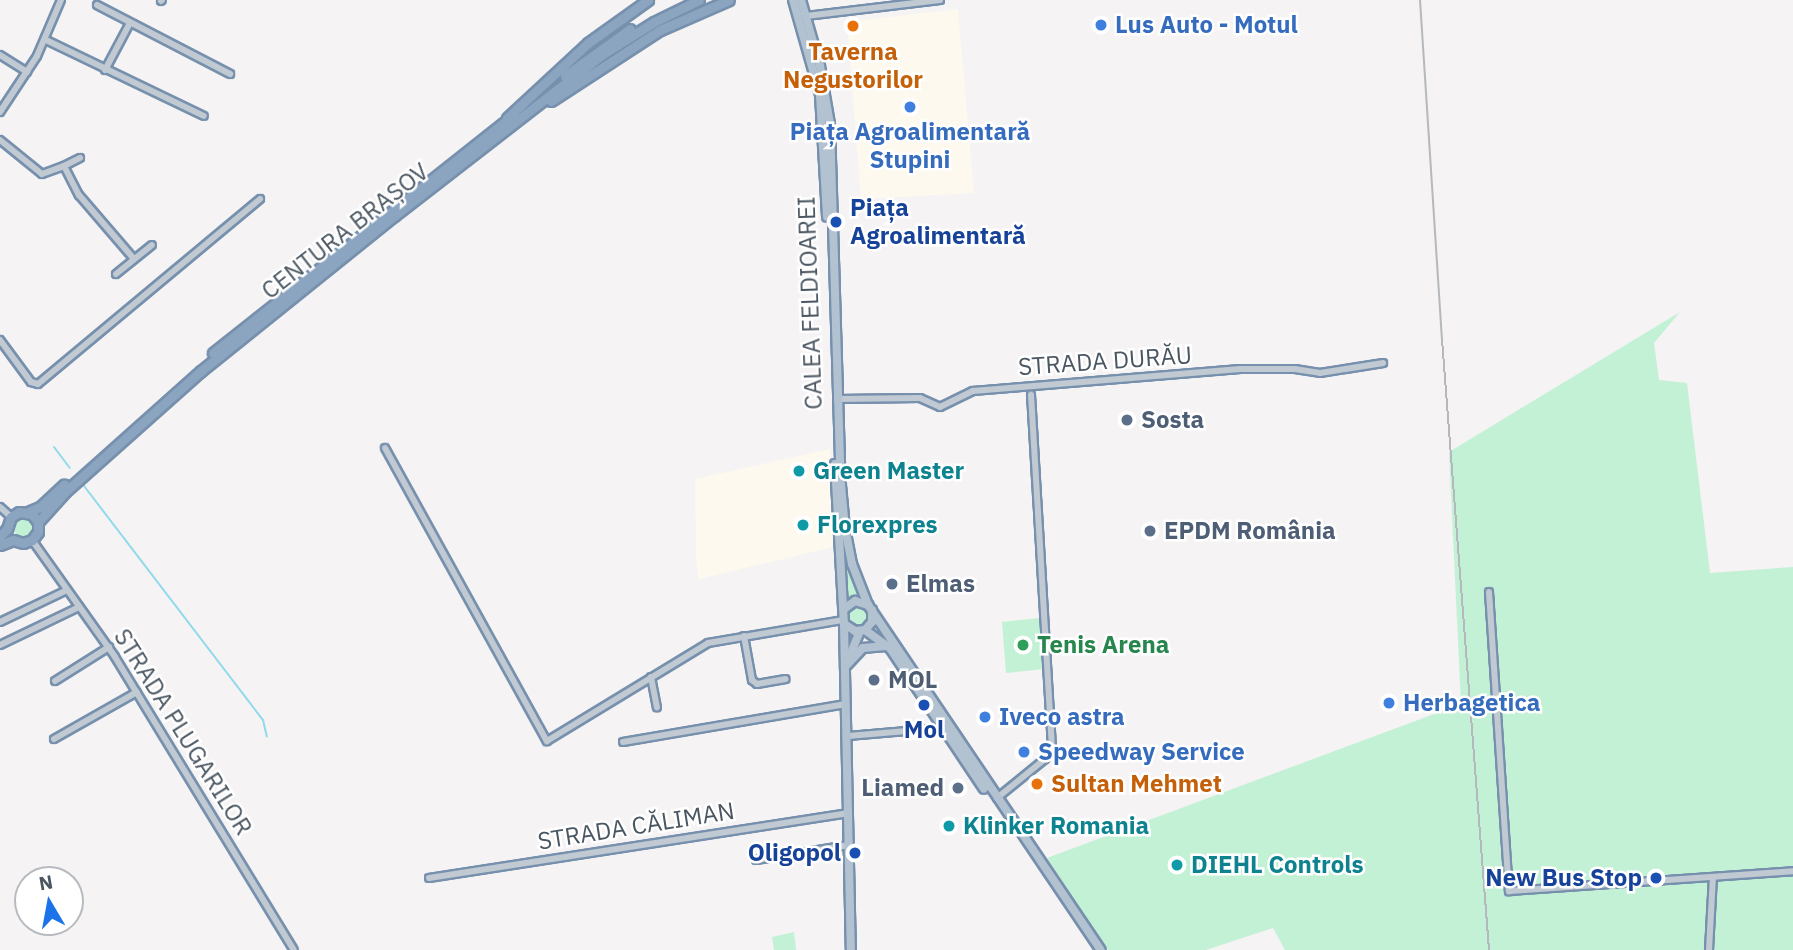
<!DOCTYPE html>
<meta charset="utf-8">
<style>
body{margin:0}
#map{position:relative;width:1793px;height:950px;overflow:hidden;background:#f5f3f3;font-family:"IBM Plex Sans",sans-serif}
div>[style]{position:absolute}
.commercial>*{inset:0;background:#fdf9ef}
.green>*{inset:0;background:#c3f1d5}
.round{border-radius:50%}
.stream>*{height:2px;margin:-1px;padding:0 1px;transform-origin:1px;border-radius:1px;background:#90daee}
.roads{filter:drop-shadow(2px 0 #7690ad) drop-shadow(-2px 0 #7690ad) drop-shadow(0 2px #7690ad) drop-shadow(0 -2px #7690ad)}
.minor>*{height:6px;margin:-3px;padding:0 3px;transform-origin:3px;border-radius:3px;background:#c1cad2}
.major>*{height:8px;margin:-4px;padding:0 4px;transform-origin:4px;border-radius:4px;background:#b3c2d1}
.highway>*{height:9px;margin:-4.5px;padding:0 4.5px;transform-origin:4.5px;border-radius:4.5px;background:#8ba5c1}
.rail>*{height:2px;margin:-1px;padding:0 1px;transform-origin:1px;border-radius:1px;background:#b5b8bd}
.dots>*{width:19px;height:19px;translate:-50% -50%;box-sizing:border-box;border:4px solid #fff;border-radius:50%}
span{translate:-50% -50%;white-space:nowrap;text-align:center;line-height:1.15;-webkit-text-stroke:5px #fff;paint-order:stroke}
.shop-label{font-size:24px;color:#366cbe;font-weight:700}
.left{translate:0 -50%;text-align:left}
.food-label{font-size:24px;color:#c56008;font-weight:700}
.transit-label{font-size:24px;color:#164399;font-weight:700}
.right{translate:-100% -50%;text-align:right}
.street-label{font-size:24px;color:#4a5661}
.service-label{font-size:24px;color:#4e5e75;font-weight:700}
.culture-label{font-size:24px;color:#0d838f;font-weight:700}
.leisure-label{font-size:24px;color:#27864d;font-weight:700}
.north{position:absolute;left:14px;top:866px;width:70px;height:70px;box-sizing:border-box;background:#fff;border:2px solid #b7bbc0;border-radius:50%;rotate:350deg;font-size:19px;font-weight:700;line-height:28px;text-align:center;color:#4a5661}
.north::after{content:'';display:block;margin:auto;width:24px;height:32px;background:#1a73e8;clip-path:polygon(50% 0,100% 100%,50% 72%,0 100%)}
</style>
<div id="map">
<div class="commercial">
<div style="clip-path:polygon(958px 9px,974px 193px,861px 199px,847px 22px)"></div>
<div style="clip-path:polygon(830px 449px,834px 547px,699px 579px,696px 560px,695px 479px)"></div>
</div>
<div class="green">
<div style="clip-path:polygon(1680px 312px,1654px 343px,1659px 380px,1687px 383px,1710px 573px,1793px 567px,1793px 950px,1285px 950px,1273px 928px,1206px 950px,1108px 950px,1047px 858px,1461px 704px,1449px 452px)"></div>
<div class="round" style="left:13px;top:517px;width:20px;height:20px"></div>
<div style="clip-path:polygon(843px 545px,861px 597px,852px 598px,845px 604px)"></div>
<div class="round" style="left:848px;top:605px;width:20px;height:20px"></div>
<div style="clip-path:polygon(1039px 618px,1044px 669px,1006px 673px,1002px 622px)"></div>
<div style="clip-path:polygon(794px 932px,796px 950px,774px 950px,772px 937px)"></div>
</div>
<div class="stream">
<div style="left:54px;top:447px;width:26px;rotate:53deg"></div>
<div style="left:81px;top:482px;width:300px;rotate:52.6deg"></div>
<div style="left:263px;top:720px;width:17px;rotate:77deg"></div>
</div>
<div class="roads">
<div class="minor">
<div style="left:161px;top:1px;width:1px;rotate:-45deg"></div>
<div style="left:97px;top:5px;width:150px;rotate:27.4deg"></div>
<div style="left:806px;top:16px;width:135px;rotate:-6.8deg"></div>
<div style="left:46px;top:40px;width:175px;rotate:25.7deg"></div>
<div style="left:0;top:55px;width:32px;rotate:32deg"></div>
<div style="left:105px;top:70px;width:53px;rotate:-62deg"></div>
<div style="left:0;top:112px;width:67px;rotate:-56.5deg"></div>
<div style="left:37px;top:56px;width:61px;rotate:-66.8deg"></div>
<div style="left:0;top:140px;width:54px;rotate:39deg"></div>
<div style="left:42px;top:174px;width:23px;rotate:-20deg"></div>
<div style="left:64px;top:166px;width:33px;rotate:63deg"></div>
<div style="left:79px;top:195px;width:84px;rotate:49.3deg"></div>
<div style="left:64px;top:166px;width:18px;rotate:-27deg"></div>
<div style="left:116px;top:274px;width:46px;rotate:-38.9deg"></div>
<div style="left:0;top:340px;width:52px;rotate:53.6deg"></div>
<div style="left:31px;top:382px;width:7px;rotate:16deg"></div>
<div style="left:38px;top:384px;width:289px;rotate:-39.8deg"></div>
<div style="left:837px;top:399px;width:83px;rotate:-0.7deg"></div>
<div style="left:920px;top:398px;width:22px;rotate:24deg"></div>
<div style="left:940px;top:407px;width:37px;rotate:-26deg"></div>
<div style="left:973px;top:391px;width:268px;rotate:-4.7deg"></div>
<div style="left:1240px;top:369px;width:55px"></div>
<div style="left:1295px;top:369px;width:25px;rotate:9deg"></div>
<div style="left:1320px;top:373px;width:64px;rotate:-9deg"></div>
<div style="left:385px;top:448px;width:335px;rotate:61.1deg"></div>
<div style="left:547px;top:741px;width:188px;rotate:-31.3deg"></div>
<div style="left:708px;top:643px;width:136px;rotate:-9.7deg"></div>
<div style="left:0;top:507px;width:15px;rotate:42deg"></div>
<div style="left:32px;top:540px;width:143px;rotate:54.6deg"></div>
<div style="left:115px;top:657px;width:343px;rotate:58.6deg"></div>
<div style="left:1489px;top:592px;width:300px;rotate:86.2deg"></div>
<div style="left:1509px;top:891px;width:285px;rotate:-4deg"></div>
<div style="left:0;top:622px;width:74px;rotate:-25.5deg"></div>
<div style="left:744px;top:636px;width:45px;rotate:79.7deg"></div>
<div style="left:752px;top:680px;width:6px;rotate:39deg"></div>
<div style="left:757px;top:684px;width:29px;rotate:-10deg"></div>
<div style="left:0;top:645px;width:88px;rotate:-25.7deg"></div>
<div style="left:651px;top:677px;width:31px;rotate:79deg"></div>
<div style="left:55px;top:681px;width:64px;rotate:-32.2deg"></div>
<div style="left:848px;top:736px;width:94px;rotate:-4.9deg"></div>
<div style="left:54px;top:739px;width:95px;rotate:-29.5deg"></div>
<div style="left:623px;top:742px;width:226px;rotate:-9.7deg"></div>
<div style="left:997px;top:798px;width:62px;rotate:-39.1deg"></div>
<div style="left:1045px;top:759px;width:13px;rotate:-58deg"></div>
<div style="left:1052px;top:748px;width:354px;rotate:-93.4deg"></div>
<div style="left:756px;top:860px;width:94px;rotate:-9.2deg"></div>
<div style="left:429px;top:878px;width:425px;rotate:-8.8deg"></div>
<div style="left:1709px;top:950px;width:73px;rotate:-86.9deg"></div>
</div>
<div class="major">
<div style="left:793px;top:0;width:99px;rotate:74.1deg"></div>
<div style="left:820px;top:95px;width:122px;rotate:86.7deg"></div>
<div style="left:801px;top:0;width:69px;rotate:73.9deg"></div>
<div style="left:820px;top:66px;width:59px;rotate:80.2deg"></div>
<div style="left:830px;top:124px;width:361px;rotate:88.3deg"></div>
<div style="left:841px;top:485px;width:43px;rotate:84.7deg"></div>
<div style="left:845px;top:528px;width:37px;rotate:79deg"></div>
<div style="left:852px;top:564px;width:44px;rotate:68.7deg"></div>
<div style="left:868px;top:605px;width:416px;rotate:56deg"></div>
<div style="left:835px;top:464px;width:160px;rotate:86.8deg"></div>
<div style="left:844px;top:624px;width:326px;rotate:88.8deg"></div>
<div style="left:844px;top:609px;width:14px;rotate:-36deg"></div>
<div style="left:855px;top:601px;width:14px;rotate:17deg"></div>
<div style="left:844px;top:624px;width:13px;rotate:32deg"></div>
<div style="left:855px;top:631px;width:10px;rotate:-6deg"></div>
<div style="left:865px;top:630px;width:11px;rotate:-49deg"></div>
<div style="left:872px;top:622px;width:12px;rotate:-90deg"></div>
<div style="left:865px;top:630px;width:31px;rotate:36deg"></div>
<div style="left:890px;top:648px;width:169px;rotate:56.3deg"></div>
<div style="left:849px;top:658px;width:29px;rotate:-68deg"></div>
<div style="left:845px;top:667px;width:26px;rotate:-47deg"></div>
<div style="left:863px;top:648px;width:23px;rotate:-5deg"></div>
</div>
<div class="highway">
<div style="left:565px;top:76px;width:80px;rotate:-35.9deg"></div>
<div style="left:551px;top:101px;width:130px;rotate:-33.1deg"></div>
<div style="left:660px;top:30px;width:75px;rotate:-23.5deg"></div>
<div style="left:507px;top:118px;width:110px;rotate:-42.8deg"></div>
<div style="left:588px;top:43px;width:74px;rotate:-35.6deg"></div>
<div style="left:213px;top:353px;width:382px;rotate:-38.4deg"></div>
<div style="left:28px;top:512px;width:13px;rotate:-23deg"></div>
<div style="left:40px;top:507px;width:33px;rotate:-43deg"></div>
<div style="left:38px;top:522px;width:40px;rotate:-48deg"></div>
<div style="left:65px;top:492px;width:182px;rotate:-41.7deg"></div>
<div style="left:201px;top:371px;width:248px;rotate:-38.8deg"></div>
<div style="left:394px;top:216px;width:264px;rotate:-37.8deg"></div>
<div style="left:603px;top:54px;width:60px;rotate:-32.1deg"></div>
<div style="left:654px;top:22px;width:50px;rotate:-26.1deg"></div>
<div style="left:0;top:536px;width:10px;rotate:-45deg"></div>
<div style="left:7px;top:529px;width:13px;rotate:-72deg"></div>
<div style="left:11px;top:517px;width:9px;rotate:-32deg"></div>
<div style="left:19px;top:512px;width:13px;rotate:9deg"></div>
<div style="left:32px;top:514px;width:10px;rotate:53deg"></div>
<div style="left:38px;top:522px;width:10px;rotate:90deg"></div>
<div style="left:38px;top:532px;width:10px;rotate:127deg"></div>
<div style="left:32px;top:540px;width:9px;rotate:162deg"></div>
<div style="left:23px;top:543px;width:10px;rotate:-163deg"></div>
<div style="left:13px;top:540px;width:14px;rotate:159deg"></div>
</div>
</div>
<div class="rail">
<div style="left:1420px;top:0;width:340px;rotate:86.3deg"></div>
<div style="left:1442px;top:339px;width:613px;rotate:85.6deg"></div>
</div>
<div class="dots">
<div style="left:1101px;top:25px;background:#3f7fe0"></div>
<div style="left:853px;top:26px;background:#e8710a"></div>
<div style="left:910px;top:107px;background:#3f7fe0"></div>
<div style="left:836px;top:222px;background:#1a4fb4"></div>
<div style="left:1127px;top:420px;background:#5c6f8a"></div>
<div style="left:799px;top:471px;background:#0f9aa8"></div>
<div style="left:803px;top:525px;background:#0f9aa8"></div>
<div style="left:1150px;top:531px;background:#5c6f8a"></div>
<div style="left:892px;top:584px;background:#5c6f8a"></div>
<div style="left:1023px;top:645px;background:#2e9e5b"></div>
<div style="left:874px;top:680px;background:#5c6f8a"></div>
<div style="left:1389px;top:703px;background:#3f7fe0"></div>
<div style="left:924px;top:705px;background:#1a4fb4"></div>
<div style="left:985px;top:717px;background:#3f7fe0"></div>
<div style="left:1024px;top:752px;background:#3f7fe0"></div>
<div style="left:1037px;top:784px;background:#e8710a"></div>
<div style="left:958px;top:788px;background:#5c6f8a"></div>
<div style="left:949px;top:826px;background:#0f9aa8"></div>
<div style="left:855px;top:853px;background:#1a4fb4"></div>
<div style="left:1177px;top:865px;background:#0f9aa8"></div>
<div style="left:1656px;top:878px;background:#1a4fb4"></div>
</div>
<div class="shop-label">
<span class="left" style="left:1115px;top:25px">Lus Auto - Motul</span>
<span style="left:910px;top:146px">Piața Agroalimentară<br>Stupini</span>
<span class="left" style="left:1403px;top:703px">Herbagetica</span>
<span class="left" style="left:999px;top:717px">Iveco astra</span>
<span class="left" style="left:1038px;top:752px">Speedway Service</span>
</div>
<div class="food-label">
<span style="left:853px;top:66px">Taverna<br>Negustorilor</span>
<span class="left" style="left:1051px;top:784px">Sultan Mehmet</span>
</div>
<div class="transit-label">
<span class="left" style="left:850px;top:222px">Piața<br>Agroalimentară</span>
<span style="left:924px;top:730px">Mol</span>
<span class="right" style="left:841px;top:853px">Oligopol</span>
<span class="right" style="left:1642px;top:878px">New Bus Stop</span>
</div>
<div class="street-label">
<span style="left:345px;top:231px;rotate:-38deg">CENTURA BRAȘOV</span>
<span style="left:810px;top:303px;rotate:-92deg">CALEA FELDIOAREI</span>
<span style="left:1105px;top:361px;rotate:-4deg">STRADA DURĂU</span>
<span style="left:183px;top:732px;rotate:58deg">STRADA PLUGARILOR</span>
<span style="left:636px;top:826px;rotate:-9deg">STRADA CĂLIMAN</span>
</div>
<div class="service-label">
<span class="left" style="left:1141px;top:420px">Sosta</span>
<span class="left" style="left:1164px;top:531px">EPDM România</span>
<span class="left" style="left:906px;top:584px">Elmas</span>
<span class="left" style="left:888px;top:680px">MOL</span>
<span class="right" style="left:944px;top:788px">Liamed</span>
</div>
<div class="culture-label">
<span class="left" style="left:813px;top:471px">Green Master</span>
<span class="left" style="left:817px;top:525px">Florexpres</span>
<span class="left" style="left:963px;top:826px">Klinker Romania</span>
<span class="left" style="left:1191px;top:865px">DIEHL Controls</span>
</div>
<div class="leisure-label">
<span class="left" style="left:1037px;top:645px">Tenis Arena</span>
</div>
<div class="north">N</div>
</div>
